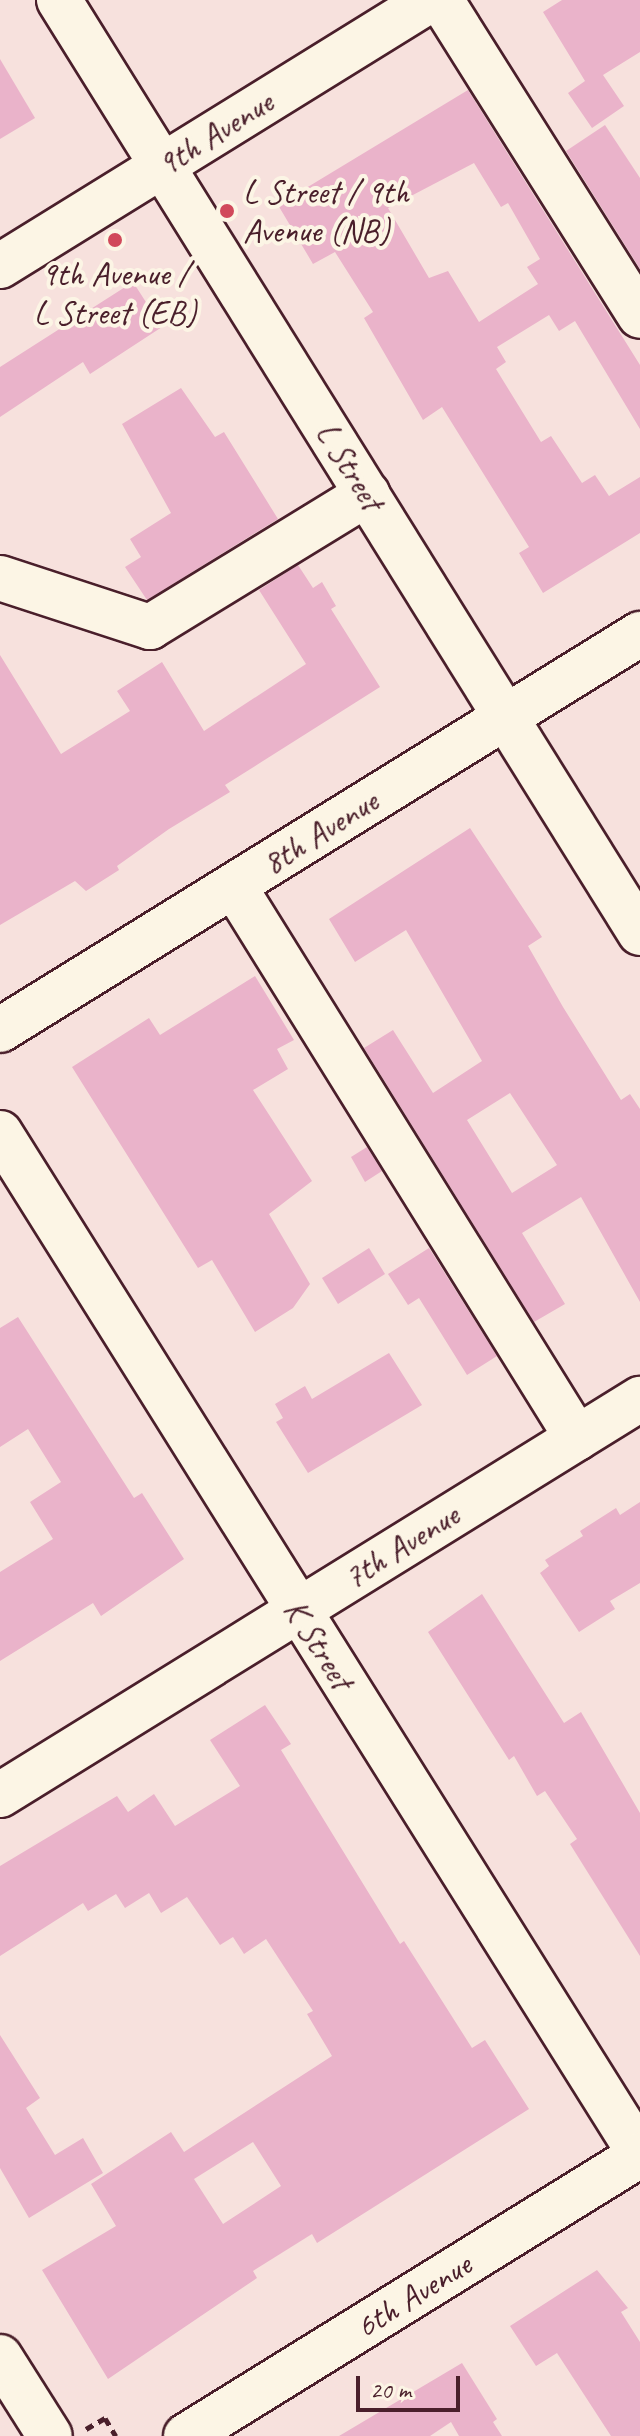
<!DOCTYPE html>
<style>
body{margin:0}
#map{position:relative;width:640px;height:2436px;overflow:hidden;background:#f7e1dd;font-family:Caveat,sans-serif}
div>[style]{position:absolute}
.building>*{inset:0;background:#eab3ca}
.path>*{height:5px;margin-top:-2.5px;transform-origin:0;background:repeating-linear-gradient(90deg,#4a1f2b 0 8px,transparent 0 14px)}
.roads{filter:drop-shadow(2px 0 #4a1f2b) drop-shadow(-2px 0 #4a1f2b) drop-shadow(0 2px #4a1f2b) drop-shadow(0 -2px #4a1f2b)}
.minor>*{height:44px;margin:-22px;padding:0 22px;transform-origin:22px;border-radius:22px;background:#fcf5e5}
.dots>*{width:22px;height:22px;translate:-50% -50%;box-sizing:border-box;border:4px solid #fcf5e5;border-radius:50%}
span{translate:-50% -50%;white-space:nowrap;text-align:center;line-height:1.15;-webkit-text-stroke:8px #fcf5e5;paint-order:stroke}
.street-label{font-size:34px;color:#4a1f2b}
.poi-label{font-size:34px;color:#4a1f2b}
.left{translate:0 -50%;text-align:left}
.scale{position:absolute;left:356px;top:2376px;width:104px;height:36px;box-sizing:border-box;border:4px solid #4a1f2b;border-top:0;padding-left:10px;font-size:24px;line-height:28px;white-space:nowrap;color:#4a1f2b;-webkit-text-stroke:6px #fcf5e5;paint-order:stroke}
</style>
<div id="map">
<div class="building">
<div style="clip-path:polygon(562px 0,640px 0,640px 52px,603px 75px,624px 106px,592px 128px,568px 93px,585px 81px,543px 12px)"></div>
<div style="clip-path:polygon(0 59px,35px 118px,0 139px)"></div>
<div style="clip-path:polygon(evenodd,468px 90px,640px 365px,640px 429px,575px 321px,559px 331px,549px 315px,497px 347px,506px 362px,496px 369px,541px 442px,551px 436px,582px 483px,595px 475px,609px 496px,640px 477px,640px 533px,543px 593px,519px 553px,529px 547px,442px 407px,423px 420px,364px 318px,373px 312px,335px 252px,313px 264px,278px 205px,468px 90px,474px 163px,501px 207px,508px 203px,540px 259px,527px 267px,538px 284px,479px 322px,448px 271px,429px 278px,388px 208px,474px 163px)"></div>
<div style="clip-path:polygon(605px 125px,640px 178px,640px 269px,566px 151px)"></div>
<div style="clip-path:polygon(133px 282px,162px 327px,90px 374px,83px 362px,0 417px,0 367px)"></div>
<div style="clip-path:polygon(181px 388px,215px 437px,224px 432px,278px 519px,147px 600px,125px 567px,141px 557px,130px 539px,171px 513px,122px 424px)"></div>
<div style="clip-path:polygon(298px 565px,313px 588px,322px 582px,336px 606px,331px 609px,380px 687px,225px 785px,230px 792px,169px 829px,117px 866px,119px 870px,86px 891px,75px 881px,0 925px,0 655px,61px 754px,130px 711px,117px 691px,162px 662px,204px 731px,306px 664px,259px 590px)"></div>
<div style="clip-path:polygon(evenodd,470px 828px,542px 937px,528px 946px,563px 1007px,621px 1100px,630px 1094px,640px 1109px,640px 1302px,581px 1197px,522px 1233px,565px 1304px,534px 1322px,364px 1048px,393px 1030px,433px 1093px,482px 1061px,406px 930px,355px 962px,329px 919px,470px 828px,510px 1093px,557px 1165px,512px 1193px,467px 1120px,510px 1093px)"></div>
<div style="clip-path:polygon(255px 976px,294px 1040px,277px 1049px,288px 1069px,253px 1090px,312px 1181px,269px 1214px,310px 1284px,293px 1308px,255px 1332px,212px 1260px,198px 1268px,72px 1067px,149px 1018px,160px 1035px)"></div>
<div style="clip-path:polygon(367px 1147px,382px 1171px,365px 1182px,351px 1157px)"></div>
<div style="clip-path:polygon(369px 1248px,385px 1274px,338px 1304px,322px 1278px)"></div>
<div style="clip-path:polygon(429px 1248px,497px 1356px,467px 1375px,419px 1298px,408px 1305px,388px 1274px)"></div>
<div style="clip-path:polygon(18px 1317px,134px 1498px,142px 1493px,184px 1559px,101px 1616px,93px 1603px,0 1661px,0 1572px,53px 1539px,30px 1502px,61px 1482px,28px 1429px,0 1447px,0 1328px)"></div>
<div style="clip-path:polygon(389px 1353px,422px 1405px,308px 1473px,276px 1422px,283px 1418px,275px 1404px,305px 1386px,312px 1399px)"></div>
<div style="clip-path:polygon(640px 1502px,640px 1583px,610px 1601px,615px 1609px,579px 1632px,540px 1573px,549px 1566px,545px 1560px,583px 1536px,580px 1531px,616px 1508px,620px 1515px)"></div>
<div style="clip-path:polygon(482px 1594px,564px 1723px,581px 1712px,640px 1813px,640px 1956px,570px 1844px,577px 1839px,545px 1791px,537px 1796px,514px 1756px,509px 1760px,428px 1632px)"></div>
<div style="clip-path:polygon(evenodd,265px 1705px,291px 1744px,281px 1750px,400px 1944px,404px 1941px,472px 2048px,485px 2040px,529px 2109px,317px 2243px,312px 2234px,253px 2271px,257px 2278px,108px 2379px,42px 2270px,116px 2226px,91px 2184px,171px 2132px,184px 2152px,332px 2056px,307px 2014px,313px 2011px,266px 1939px,244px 1954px,233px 1937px,220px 1945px,187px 1897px,161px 1913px,149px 1893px,125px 1908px,116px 1894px,88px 1911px,83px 1903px,0 1956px,0 1866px,117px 1796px,128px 1812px,154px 1794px,175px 1826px,240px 1786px,210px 1740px,265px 1705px,253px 2142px,281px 2186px,223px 2224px,194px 2179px,253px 2142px)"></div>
<div style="clip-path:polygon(0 2035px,40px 2098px,26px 2108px,55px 2155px,83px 2138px,103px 2173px,29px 2218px,0 2168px)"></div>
<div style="clip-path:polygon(597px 2270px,628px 2308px,621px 2312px,640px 2342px,640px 2436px,611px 2436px,557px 2353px,536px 2366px,510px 2326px)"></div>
<div style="clip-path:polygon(462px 2363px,497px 2419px,493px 2422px,502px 2436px,459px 2436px,451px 2422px,430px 2436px,339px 2436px)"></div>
</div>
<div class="path">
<div style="left:86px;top:2429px;width:22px;rotate:-30deg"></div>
<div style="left:105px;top:2418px;width:21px;rotate:59deg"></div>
</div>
<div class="roads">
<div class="minor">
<div style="left:59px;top:0;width:1099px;rotate:58.09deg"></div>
<div style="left:441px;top:0;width:373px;rotate:57.8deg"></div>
<div style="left:0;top:266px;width:506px;rotate:-31.74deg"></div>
<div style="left:0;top:578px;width:158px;rotate:18.1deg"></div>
<div style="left:150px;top:627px;width:255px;rotate:-31.5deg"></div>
<div style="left:234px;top:886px;width:650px;rotate:58.14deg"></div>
<div style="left:0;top:1030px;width:753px;rotate:-31.75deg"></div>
<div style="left:0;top:1133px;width:1205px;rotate:57.92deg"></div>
<div style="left:0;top:1795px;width:753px;rotate:-31.75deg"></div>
<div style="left:0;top:2357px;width:93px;rotate:57.7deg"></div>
<div style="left:186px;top:2436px;width:534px;rotate:-31.76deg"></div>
</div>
</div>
<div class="dots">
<div style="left:227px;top:211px;background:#d1495b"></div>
<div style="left:115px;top:240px;background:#d1495b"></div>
</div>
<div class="street-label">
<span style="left:215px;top:133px;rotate:-32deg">9th Avenue</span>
<span style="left:350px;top:466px;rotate:58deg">L Street</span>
<span style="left:320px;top:832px;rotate:-32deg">8th Avenue</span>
<span style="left:401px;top:1546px;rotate:-32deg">7th Avenue</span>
<span style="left:319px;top:1644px;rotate:58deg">K Street</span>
<span style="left:413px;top:2295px;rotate:-32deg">6th Avenue</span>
</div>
<div class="poi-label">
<span class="left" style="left:243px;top:211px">L Street / 9th<br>Avenue (NB)</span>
<span style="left:115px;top:293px">9th Avenue /<br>L Street (EB)</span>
</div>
<div class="scale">20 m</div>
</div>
